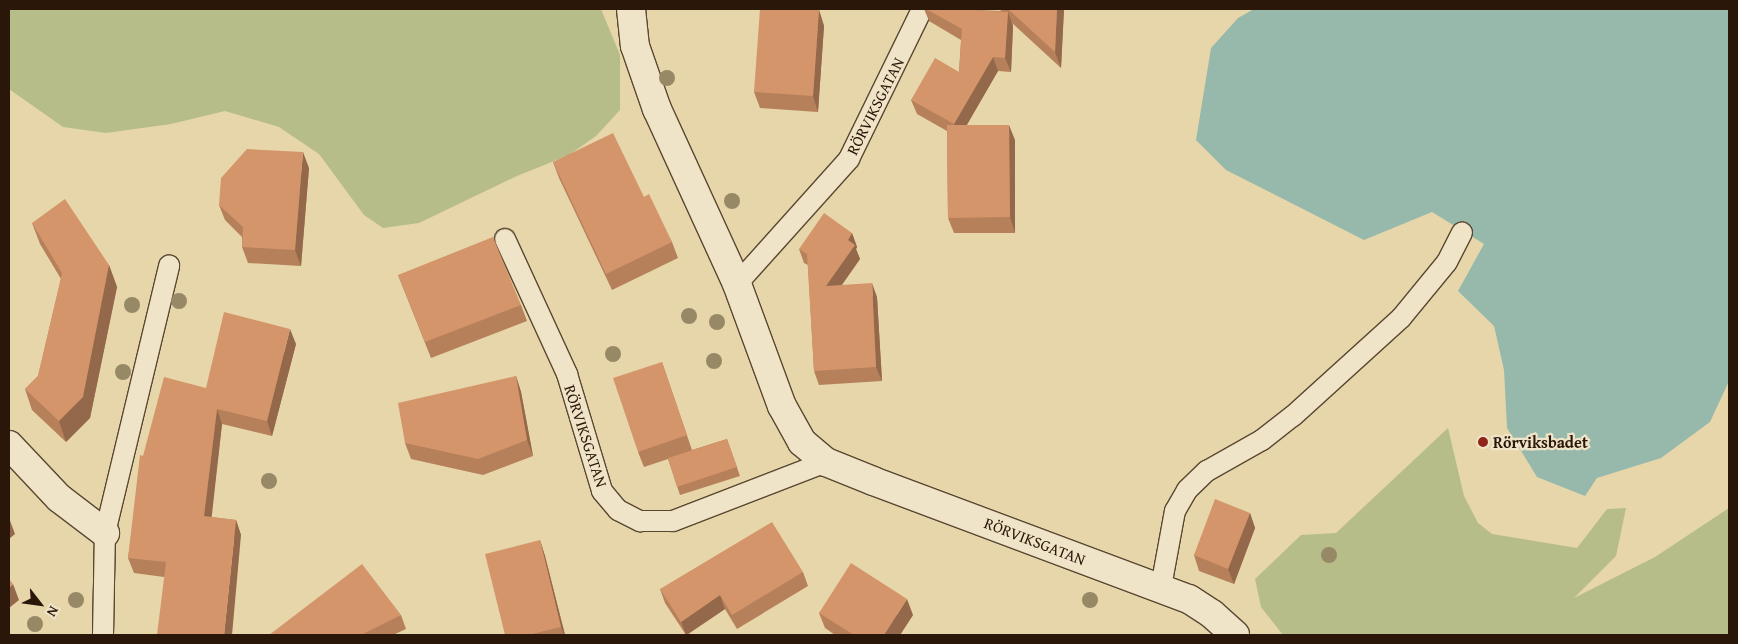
<!DOCTYPE html>
<meta charset="utf-8">
<style>
body{margin:0}
#map{position:relative;width:1738px;height:644px;overflow:hidden;background:#e7d6aa;font-family:"Gentium Book Plus",serif}
div>[style]{position:absolute}
.green>*{inset:0;background:#b6bd88}
.water>*{inset:0;background:#97b9ac}
.roads{filter:drop-shadow(1px 0 #5a4731) drop-shadow(-1px 0 #5a4731) drop-shadow(0 1px #5a4731) drop-shadow(0 -1px #5a4731)}
.service>*{height:20px;margin:-10px;padding:0 10px;transform-origin:10px;border-radius:10px;background:#efe4c8}
.minor>*{height:28px;margin:-14px;padding:0 14px;transform-origin:14px;border-radius:14px;background:#efe4c8}
.trees>*{width:16px;height:16px;margin:-8px;border-radius:50%;background:#978866}
.wall>*{inset:0;background:#b6805b}
.shaded-wall>*{inset:0;background:#94684a}
.building>*{inset:0;background:#d4956a}
.dots>*{width:14px;height:14px;translate:-50% -50%;box-sizing:border-box;border:2px solid #efe4c8;border-radius:50%}
span{translate:-50% -50%;white-space:nowrap;text-align:center;line-height:1.15;-webkit-text-stroke:4.5px #efe4c8;paint-order:stroke}
.street-label{font-size:16px;color:#2b1709}
.poi-label{font-size:16px;color:#2b1709;font-weight:700}
.left{translate:0 -50%;text-align:left}
.frame{position:absolute;inset:0;border:10px solid #2b1709;pointer-events:none}
.north{position:absolute;left:15px;top:579px;width:50px;height:50px;-webkit-text-stroke:4px #efe4c8;paint-order:stroke;rotate:120deg;font-size:14px;font-weight:700;line-height:20px;text-align:center;color:#2b1709}
.north::after{content:'';display:block;margin:auto;width:18px;height:22px;background:#2b1709;clip-path:polygon(50% 0,100% 100%,50% 72%,0 100%)}
</style>
<div id="map">
<div class="green">
<div style="clip-path:polygon(9px 9px,601px 9px,620px 55px,620px 110px,596px 136px,569px 155px,517px 176px,419px 223px,383px 228px,364px 215px,319px 154px,279px 127px,225px 111px,171px 124px,106px 133px,63px 127px,9px 89px)"></div>
<div style="clip-path:polygon(1448px 428px,1464px 496px,1478px 523px,1492px 534px,1577px 548px,1607px 509px,1626px 508px,1616px 556px,1574px 598px,1655px 557px,1729px 508px,1729px 635px,1283px 635px,1261px 607px,1255px 579px,1301px 535px,1336px 533px)"></div>
</div>
<div class="water">
<div style="clip-path:polygon(1254px 9px,1729px 9px,1729px 381px,1710px 422px,1661px 458px,1597px 478px,1585px 496px,1537px 477px,1507px 428px,1504px 370px,1494px 326px,1458px 291px,1484px 244px,1432px 212px,1364px 240px,1226px 170px,1196px 140px,1211px 48px,1238px 18px)"></div>
</div>
<div class="roads">
<div class="service">
<div style="left:505px;top:239px;width:149px;rotate:65.3deg"></div>
<div style="left:567px;top:374px;width:122px;rotate:73.3deg"></div>
<div style="left:602px;top:491px;width:25px;rotate:50deg"></div>
<div style="left:618px;top:510px;width:25px;rotate:27deg"></div>
<div style="left:640px;top:521px;width:33px"></div>
<div style="left:673px;top:521px;width:164px;rotate:-21.1deg"></div>
<div style="left:737px;top:284px;width:168px;rotate:-48.1deg"></div>
<div style="left:849px;top:159px;width:167px;rotate:-64deg"></div>
<div style="left:1161px;top:587px;width:77px;rotate:-79.6deg"></div>
<div style="left:1175px;top:511px;width:24px;rotate:-60deg"></div>
<div style="left:1187px;top:490px;width:28px;rotate:-44deg"></div>
<div style="left:1207px;top:471px;width:63px;rotate:-29.4deg"></div>
<div style="left:1262px;top:440px;width:39px;rotate:-38deg"></div>
<div style="left:1293px;top:416px;width:146px;rotate:-42.2deg"></div>
<div style="left:1401px;top:318px;width:72px;rotate:-50.6deg"></div>
<div style="left:1447px;top:262px;width:33px;rotate:-63deg"></div>
<div style="left:103px;top:635px;width:102px;rotate:-88.9deg"></div>
<div style="left:105px;top:533px;width:275px;rotate:-76.5deg"></div>
</div>
<div class="minor">
<div style="left:631px;top:9px;width:37px;rotate:84deg"></div>
<div style="left:635px;top:46px;width:67px;rotate:70.8deg"></div>
<div style="left:657px;top:109px;width:192px;rotate:65.4deg"></div>
<div style="left:737px;top:284px;width:130px;rotate:69.8deg"></div>
<div style="left:782px;top:406px;width:41px;rotate:60.9deg"></div>
<div style="left:802px;top:442px;width:31px;rotate:40deg"></div>
<div style="left:826px;top:462px;width:51px;rotate:22deg"></div>
<div style="left:873px;top:481px;width:337px;rotate:20.5deg"></div>
<div style="left:1189px;top:599px;width:27px;rotate:33deg"></div>
<div style="left:1212px;top:614px;width:31px;rotate:42deg"></div>
<div style="left:9px;top:445px;width:73px;rotate:46.7deg"></div>
<div style="left:59px;top:498px;width:58px;rotate:37.3deg"></div>
</div>
</div>
<div class="trees">
<div style="left:667px;top:78px"></div>
<div style="left:732px;top:201px"></div>
<div style="left:179px;top:301px"></div>
<div style="left:132px;top:305px"></div>
<div style="left:689px;top:316px"></div>
<div style="left:717px;top:322px"></div>
<div style="left:613px;top:354px"></div>
<div style="left:714px;top:361px"></div>
<div style="left:123px;top:372px"></div>
<div style="left:269px;top:481px"></div>
<div style="left:1329px;top:555px"></div>
<div style="left:76px;top:600px"></div>
<div style="left:1090px;top:600px"></div>
<div style="left:35px;top:624px"></div>
</div>
<div class="wall">
<div style="clip-path:polygon(924px 9px,953px 9px,1001px 11px,1000px 9px,1064px 9px,1061px 68px,1012px 23px,1013px 26px,1011px 72px,998px 71px,967px 125px,1015px 140px,1015px 233px,954px 233px,948px 218px,947px 131px,917px 114px,911px 100px,959px 72px,961px 40px,929px 21px)"></div>
<div style="clip-path:polygon(819px 10px,824px 26px,818px 112px,760px 108px,754px 92px)"></div>
<div style="clip-path:polygon(553px 162px,644px 197px,672px 242px,678px 258px,612px 290px,559px 178px)"></div>
<div style="clip-path:polygon(309px 168px,301px 266px,248px 263px,242px 247px,242px 237px,225px 220px,219px 205px)"></div>
<div style="clip-path:polygon(32px 223px,109px 265px,117px 287px,90px 418px,66px 442px,32px 410px,25px 389px,38px 376px,61px 279px,40px 244px)"></div>
<div style="clip-path:polygon(852px 233px,857px 247px,856px 249px,860px 259px,842px 285px,877px 297px,882px 381px,819px 385px,814px 371px,808px 265px,804px 263px,799px 249px)"></div>
<div style="clip-path:polygon(398px 275px,521px 305px,527px 321px,431px 358px)"></div>
<div style="clip-path:polygon(296px 344px,272px 436px,222px 424px,211px 517px,236px 520px,241px 535px,164px 577px,134px 573px,128px 558px,143px 456px)"></div>
<div style="clip-path:polygon(662px 362px,692px 450px,727px 439px,740px 476px,680px 495px,668px 459px,644px 467px,638px 452px)"></div>
<div style="clip-path:polygon(516px 376px,521px 392px,533px 456px,483px 475px,411px 459px,405px 443px)"></div>
<div style="clip-path:polygon(1250px 513px,1255px 528px,1234px 584px,1199px 571px,1194px 555px)"></div>
<div style="clip-path:polygon(540px 540px,545px 556px,565px 635px,505px 635px)"></div>
<div style="clip-path:polygon(803px 572px,808px 586px,737px 629px,725px 609px,687px 635px,686px 635px,665px 603px,660px 589px)"></div>
<div style="clip-path:polygon(819px 613px,913px 615px,900px 635px,835px 635px,825px 628px)"></div>
<div style="clip-path:polygon(401px 615px,406px 629px,393px 635px,269px 635px)"></div>
</div>
<div class="shaded-wall">
<div style="clip-path:polygon(1057px 9px,1064px 9px,1061px 68px,1055px 52px)"></div>
<div style="clip-path:polygon(819px 10px,824px 26px,818px 112px,813px 96px)"></div>
<div style="clip-path:polygon(1008px 12px,1013px 26px,1011px 72px,1005px 58px)"></div>
<div style="clip-path:polygon(993px 57px,998px 71px,959px 138px,954px 124px)"></div>
<div style="clip-path:polygon(1009px 125px,1015px 140px,1015px 233px,1010px 217px)"></div>
<div style="clip-path:polygon(303px 152px,309px 168px,301px 266px,295px 250px)"></div>
<div style="clip-path:polygon(852px 233px,857px 247px,856px 249px,860px 259px,831px 300px,826px 286px,848px 240px)"></div>
<div style="clip-path:polygon(109px 265px,117px 287px,90px 418px,66px 442px,59px 421px)"></div>
<div style="clip-path:polygon(872px 283px,877px 297px,882px 381px,876px 367px)"></div>
<div style="clip-path:polygon(290px 329px,296px 344px,272px 436px,267px 421px)"></div>
<div style="clip-path:polygon(516px 376px,521px 392px,533px 456px,527px 440px)"></div>
<div style="clip-path:polygon(217px 409px,222px 424px,210px 532px,204px 516px)"></div>
<div style="clip-path:polygon(1250px 513px,1255px 528px,1234px 584px,1228px 569px)"></div>
<div style="clip-path:polygon(9px 518px,15px 534px,9px 539px)"></div>
<div style="clip-path:polygon(236px 520px,241px 535px,232px 635px,224px 635px)"></div>
<div style="clip-path:polygon(540px 540px,545px 556px,565px 635px,564px 635px,561px 627px)"></div>
<div style="clip-path:polygon(13px 584px,19px 600px,9px 608px,9px 588px)"></div>
<div style="clip-path:polygon(720px 595px,725px 609px,686px 635px,681px 622px)"></div>
<div style="clip-path:polygon(907px 599px,913px 615px,900px 635px,884px 635px)"></div>
</div>
<div class="building">
<div style="clip-path:polygon(760px 9px,802px 9px,819px 10px,813px 96px,754px 92px)"></div>
<div style="clip-path:polygon(926px 9px,953px 9px,1008px 12px,1005px 58px,993px 57px,954px 124px,911px 100px,935px 58px,959px 72px,962px 29px)"></div>
<div style="clip-path:polygon(1008px 9px,1057px 9px,1055px 52px)"></div>
<div style="clip-path:polygon(947px 125px,1009px 125px,1010px 217px,948px 218px)"></div>
<div style="clip-path:polygon(613px 133px,644px 197px,649px 194px,672px 242px,606px 274px,553px 162px)"></div>
<div style="clip-path:polygon(247px 149px,303px 152px,295px 250px,242px 247px,243px 227px,219px 205px,221px 178px)"></div>
<div style="clip-path:polygon(65px 199px,109px 265px,83px 397px,59px 421px,25px 389px,38px 376px,62px 273px,32px 223px)"></div>
<div style="clip-path:polygon(824px 213px,852px 233px,848px 240px,855px 245px,826px 286px,872px 283px,876px 367px,814px 371px,807px 254px,799px 249px)"></div>
<div style="clip-path:polygon(493px 237px,521px 305px,425px 342px,398px 275px)"></div>
<div style="clip-path:polygon(224px 312px,290px 329px,267px 421px,217px 409px,204px 516px,236px 520px,224px 635px,157px 635px,166px 562px,128px 558px,140px 455px,143px 456px,164px 377px,206px 388px)"></div>
<div style="clip-path:polygon(662px 362px,687px 435px,638px 452px,613px 378px)"></div>
<div style="clip-path:polygon(516px 376px,527px 440px,478px 459px,405px 443px,398px 403px)"></div>
<div style="clip-path:polygon(727px 439px,737px 467px,677px 487px,668px 458px)"></div>
<div style="clip-path:polygon(1215px 499px,1250px 513px,1228px 569px,1194px 555px)"></div>
<div style="clip-path:polygon(772px 522px,803px 572px,732px 615px,720px 595px,681px 622px,660px 589px)"></div>
<div style="clip-path:polygon(540px 540px,561px 627px,528px 635px,505px 635px,485px 554px)"></div>
<div style="clip-path:polygon(851px 563px,907px 599px,884px 635px,854px 635px,819px 613px)"></div>
<div style="clip-path:polygon(362px 564px,401px 615px,361px 635px,269px 635px)"></div>
<div style="clip-path:polygon(9px 579px,13px 584px,9px 588px)"></div>
</div>
<div class="dots">
<div style="left:1483px;top:442px;background:#8f2418"></div>
</div>
<div class="street-label">
<span style="left:875px;top:106px;rotate:-63deg">RÖRVIKSGATAN</span>
<span style="left:586px;top:436px;rotate:72deg">RÖRVIKSGATAN</span>
<span style="left:1035px;top:541px;rotate:21deg">RÖRVIKSGATAN</span>
</div>
<div class="poi-label">
<span class="left" style="left:1493px;top:442px">Rörviksbadet</span>
</div>
<div class="frame"></div>
<div class="north">N</div>
</div>
